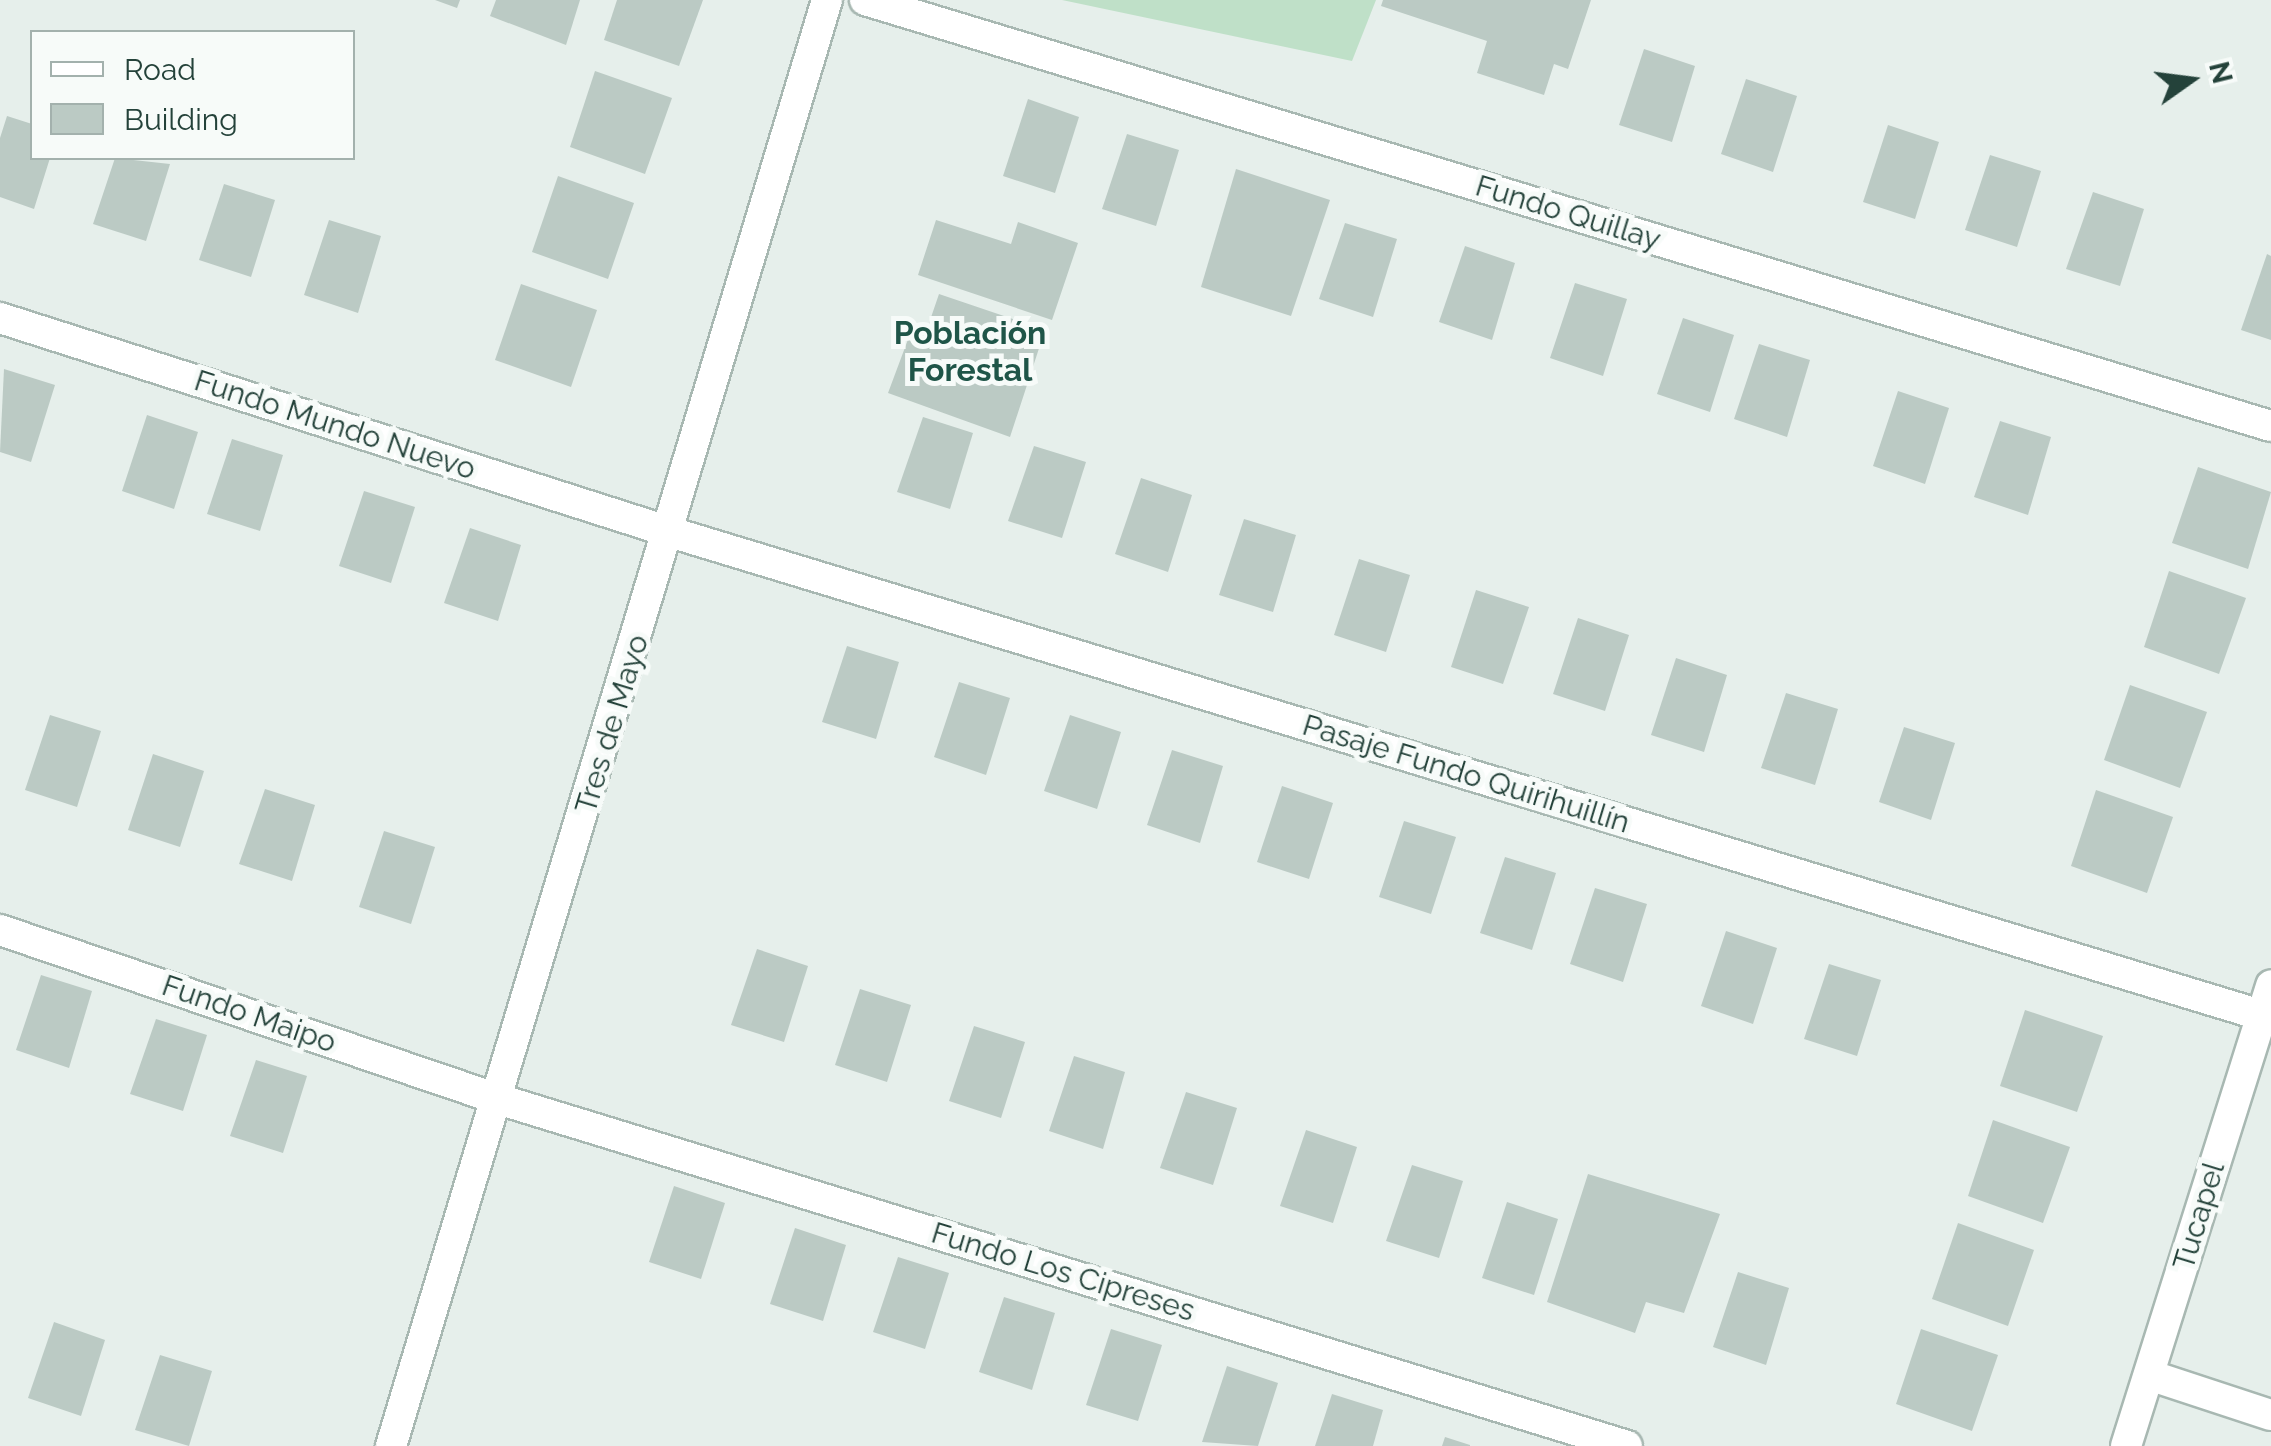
<!DOCTYPE html>
<meta charset="utf-8">
<style>
body{margin:0}
#map{position:relative;width:2271px;height:1446px;overflow:hidden;background:#e6efeb;font-family:Raleway,sans-serif}
div>[style]{position:absolute}
.green>*{inset:0;background:#bfe0c8}
.building>*{inset:0;background:#bbcac4}
.roads{filter:drop-shadow(2px 0 #a8b8b2) drop-shadow(-2px 0 #a8b8b2) drop-shadow(0 2px #a8b8b2) drop-shadow(0 -2px #a8b8b2)}
.minor>*{height:30px;margin:-15px;padding:0 15px;transform-origin:15px;border-radius:15px;background:#fff}
span{translate:-50% -50%;white-space:nowrap;text-align:center;line-height:1.15;-webkit-text-stroke:10px #f7fbf9;paint-order:stroke}
.street-label{font-size:30px;color:#24423a}
.neighbourhood-label{font-size:32px;color:#1f5548;font-weight:700}
.legend{position:absolute;left:30px;top:30px;width:325px;height:130px;box-sizing:border-box;background:#f7fbf9;border:2px solid #a3b1ad;margin:0;padding:12px 18px;list-style:none;font-size:30px;color:#24423a}
.legend li{display:flex;align-items:center;gap:20px;height:50px}
.legend b{width:50px;border:2px solid #a3b1ad}
.north{position:absolute;left:2141px;top:30px;width:100px;height:100px;-webkit-text-stroke:8px #f7fbf9;paint-order:stroke;rotate:76deg;font-size:28px;font-weight:700;line-height:40px;text-align:center;color:#24423a}
.north::after{content:'';display:block;margin:auto;width:35px;height:45px;background:#24423a;clip-path:polygon(50% 0,100% 100%,50% 72%,0 100%)}
</style>
<div id="map">
<div class="green">
<div style="clip-path:polygon(1062px 0,1376px 0,1352px 61px)"></div>
</div>
<div class="building">
<div style="clip-path:polygon(435px 0,460px 0,457px 8px)"></div>
<div style="clip-path:polygon(496px 0,580px 0,566px 45px,490px 16px)"></div>
<div style="clip-path:polygon(617px 0,703px 0,679px 66px,604px 40px)"></div>
<div style="clip-path:polygon(1383px 0,1591px 0,1568px 69px,1554px 64px,1544px 95px,1477px 73px,1487px 41px,1381px 6px)"></div>
<div style="clip-path:polygon(1644px 49px,1695px 66px,1672px 142px,1619px 125px)"></div>
<div style="clip-path:polygon(595px 71px,672px 98px,645px 174px,570px 147px)"></div>
<div style="clip-path:polygon(1746px 79px,1797px 96px,1773px 172px,1721px 154px)"></div>
<div style="clip-path:polygon(1028px 99px,1079px 117px,1055px 193px,1003px 176px)"></div>
<div style="clip-path:polygon(7px 116px,32px 124px,32px 158px,50px 158px,34px 209px,0 197px,0 138px)"></div>
<div style="clip-path:polygon(1888px 125px,1939px 142px,1915px 219px,1863px 202px)"></div>
<div style="clip-path:polygon(1127px 134px,1179px 150px,1156px 226px,1102px 209px)"></div>
<div style="clip-path:polygon(1990px 155px,2041px 171px,2017px 247px,1965px 230px)"></div>
<div style="clip-path:polygon(115px 158px,170px 164px,146px 241px,93px 224px)"></div>
<div style="clip-path:polygon(1236px 169px,1330px 200px,1291px 316px,1201px 287px)"></div>
<div style="clip-path:polygon(558px 176px,634px 203px,608px 279px,532px 252px)"></div>
<div style="clip-path:polygon(224px 184px,275px 200px,251px 277px,199px 260px)"></div>
<div style="clip-path:polygon(2093px 192px,2144px 209px,2120px 286px,2066px 269px)"></div>
<div style="clip-path:polygon(329px 220px,381px 236px,358px 313px,304px 295px)"></div>
<div style="clip-path:polygon(936px 220px,1011px 244px,1018px 222px,1078px 243px,1052px 320px,918px 275px)"></div>
<div style="clip-path:polygon(1345px 223px,1397px 239px,1373px 317px,1319px 299px)"></div>
<div style="clip-path:polygon(1465px 246px,1515px 263px,1492px 340px,1439px 322px)"></div>
<div style="clip-path:polygon(2267px 254px,2271px 256px,2271px 340px,2241px 330px)"></div>
<div style="clip-path:polygon(1575px 283px,1627px 299px,1603px 376px,1550px 358px)"></div>
<div style="clip-path:polygon(521px 284px,597px 310px,571px 387px,495px 360px)"></div>
<div style="clip-path:polygon(939px 294px,1045px 330px,1010px 437px,888px 393px,913px 326px,926px 332px)"></div>
<div style="clip-path:polygon(1683px 318px,1734px 335px,1710px 412px,1657px 394px)"></div>
<div style="clip-path:polygon(1759px 344px,1810px 360px,1787px 437px,1734px 419px)"></div>
<div style="clip-path:polygon(4px 369px,55px 385px,31px 462px,0 452px)"></div>
<div style="clip-path:polygon(1898px 391px,1949px 408px,1925px 484px,1873px 466px)"></div>
<div style="clip-path:polygon(147px 415px,198px 432px,174px 509px,122px 491px)"></div>
<div style="clip-path:polygon(923px 417px,973px 433px,950px 509px,897px 492px)"></div>
<div style="clip-path:polygon(2000px 421px,2051px 437px,2028px 515px,1974px 497px)"></div>
<div style="clip-path:polygon(232px 439px,283px 455px,260px 531px,207px 514px)"></div>
<div style="clip-path:polygon(1034px 446px,1086px 462px,1062px 538px,1008px 521px)"></div>
<div style="clip-path:polygon(2198px 467px,2271px 492px,2248px 569px,2172px 543px)"></div>
<div style="clip-path:polygon(1141px 478px,1192px 495px,1168px 572px,1115px 554px)"></div>
<div style="clip-path:polygon(364px 491px,415px 507px,391px 583px,339px 566px)"></div>
<div style="clip-path:polygon(1244px 519px,1296px 535px,1273px 612px,1219px 595px)"></div>
<div style="clip-path:polygon(470px 528px,521px 545px,498px 621px,444px 603px)"></div>
<div style="clip-path:polygon(1359px 559px,1410px 575px,1386px 652px,1334px 635px)"></div>
<div style="clip-path:polygon(2169px 571px,2246px 598px,2219px 674px,2144px 647px)"></div>
<div style="clip-path:polygon(1476px 590px,1529px 607px,1503px 684px,1451px 667px)"></div>
<div style="clip-path:polygon(1578px 618px,1629px 635px,1605px 711px,1553px 694px)"></div>
<div style="clip-path:polygon(847px 646px,899px 662px,876px 739px,822px 722px)"></div>
<div style="clip-path:polygon(1676px 658px,1727px 675px,1704px 752px,1651px 735px)"></div>
<div style="clip-path:polygon(959px 682px,1010px 698px,986px 775px,934px 757px)"></div>
<div style="clip-path:polygon(2130px 685px,2207px 712px,2180px 788px,2104px 760px)"></div>
<div style="clip-path:polygon(1786px 693px,1838px 709px,1815px 785px,1761px 768px)"></div>
<div style="clip-path:polygon(50px 715px,101px 731px,77px 807px,25px 790px)"></div>
<div style="clip-path:polygon(1070px 715px,1121px 732px,1097px 809px,1044px 791px)"></div>
<div style="clip-path:polygon(1904px 727px,1955px 743px,1931px 820px,1879px 802px)"></div>
<div style="clip-path:polygon(1172px 750px,1223px 766px,1200px 843px,1147px 825px)"></div>
<div style="clip-path:polygon(153px 754px,204px 771px,180px 847px,128px 830px)"></div>
<div style="clip-path:polygon(1282px 786px,1333px 803px,1309px 879px,1257px 862px)"></div>
<div style="clip-path:polygon(265px 789px,315px 805px,292px 881px,239px 864px)"></div>
<div style="clip-path:polygon(2096px 790px,2173px 817px,2147px 893px,2071px 866px)"></div>
<div style="clip-path:polygon(1404px 821px,1456px 837px,1431px 914px,1379px 897px)"></div>
<div style="clip-path:polygon(384px 831px,435px 847px,411px 924px,359px 907px)"></div>
<div style="clip-path:polygon(1505px 857px,1556px 873px,1532px 950px,1480px 933px)"></div>
<div style="clip-path:polygon(1595px 888px,1647px 904px,1623px 982px,1570px 964px)"></div>
<div style="clip-path:polygon(1726px 931px,1777px 948px,1753px 1024px,1701px 1006px)"></div>
<div style="clip-path:polygon(757px 949px,808px 966px,784px 1042px,731px 1025px)"></div>
<div style="clip-path:polygon(1829px 964px,1881px 980px,1857px 1056px,1804px 1039px)"></div>
<div style="clip-path:polygon(41px 975px,92px 991px,69px 1068px,16px 1050px)"></div>
<div style="clip-path:polygon(860px 989px,911px 1005px,887px 1082px,835px 1065px)"></div>
<div style="clip-path:polygon(2025px 1010px,2103px 1036px,2077px 1112px,2000px 1086px)"></div>
<div style="clip-path:polygon(156px 1019px,207px 1035px,183px 1111px,130px 1094px)"></div>
<div style="clip-path:polygon(974px 1026px,1025px 1042px,1001px 1118px,949px 1101px)"></div>
<div style="clip-path:polygon(1074px 1056px,1125px 1072px,1103px 1149px,1049px 1131px)"></div>
<div style="clip-path:polygon(256px 1060px,307px 1076px,283px 1153px,230px 1136px)"></div>
<div style="clip-path:polygon(1186px 1092px,1237px 1108px,1213px 1185px,1160px 1168px)"></div>
<div style="clip-path:polygon(1993px 1120px,2070px 1147px,2043px 1223px,1968px 1196px)"></div>
<div style="clip-path:polygon(1306px 1130px,1357px 1147px,1333px 1223px,1280px 1206px)"></div>
<div style="clip-path:polygon(1412px 1165px,1463px 1181px,1439px 1258px,1386px 1241px)"></div>
<div style="clip-path:polygon(1588px 1174px,1720px 1214px,1684px 1313px,1646px 1302px,1635px 1333px,1547px 1302px)"></div>
<div style="clip-path:polygon(674px 1186px,725px 1203px,701px 1279px,649px 1262px)"></div>
<div style="clip-path:polygon(1507px 1202px,1558px 1219px,1534px 1295px,1482px 1278px)"></div>
<div style="clip-path:polygon(1958px 1223px,2034px 1250px,2008px 1326px,1932px 1299px)"></div>
<div style="clip-path:polygon(795px 1228px,846px 1245px,823px 1321px,770px 1304px)"></div>
<div style="clip-path:polygon(898px 1257px,949px 1273px,925px 1349px,873px 1332px)"></div>
<div style="clip-path:polygon(1738px 1272px,1789px 1288px,1766px 1365px,1713px 1347px)"></div>
<div style="clip-path:polygon(1004px 1297px,1055px 1313px,1032px 1390px,979px 1372px)"></div>
<div style="clip-path:polygon(54px 1322px,105px 1340px,81px 1416px,28px 1398px)"></div>
<div style="clip-path:polygon(1111px 1329px,1162px 1345px,1138px 1421px,1086px 1405px)"></div>
<div style="clip-path:polygon(1921px 1329px,1998px 1355px,1972px 1431px,1896px 1404px)"></div>
<div style="clip-path:polygon(160px 1355px,212px 1371px,189px 1446px,135px 1430px)"></div>
<div style="clip-path:polygon(1227px 1366px,1278px 1383px,1258px 1446px,1202px 1442px)"></div>
<div style="clip-path:polygon(1332px 1394px,1383px 1410px,1373px 1446px,1315px 1446px)"></div>
<div style="clip-path:polygon(1445px 1437px,1470px 1445px,1470px 1446px,1442px 1446px)"></div>
</div>
<div class="roads">
<div class="minor">
<div style="left:865px;top:0;width:1469px;rotate:16.86deg"></div>
<div style="left:0;top:318px;width:703px;rotate:17.71deg"></div>
<div style="left:670px;top:532px;width:1673px;rotate:16.89deg"></div>
<div style="left:0;top:930px;width:526px;rotate:18.75deg"></div>
<div style="left:498px;top:1099px;width:1181px;rotate:17.08deg"></div>
<div style="left:2149px;top:1375px;width:128px;rotate:18.2deg"></div>
<div style="left:391px;top:1446px;width:1510px;rotate:-73.22deg"></div>
<div style="left:2126px;top:1446px;width:483px;rotate:-72.5deg"></div>
</div>
</div>
<div class="street-label">
<span style="left:1568px;top:213px;rotate:17deg">Fundo Quillay</span>
<span style="left:335px;top:425px;rotate:18deg">Fundo Mundo Nuevo</span>
<span style="left:612px;top:724px;rotate:-73deg">Tres de Mayo</span>
<span style="left:1466px;top:774px;rotate:17deg">Pasaje Fundo Quirihuillín</span>
<span style="left:249px;top:1014px;rotate:19deg">Fundo Maipo</span>
<span style="left:2199px;top:1216px;rotate:-73deg">Tucapel</span>
<span style="left:1063px;top:1272px;rotate:17deg">Fundo Los Cipreses</span>
</div>
<div class="neighbourhood-label">
<span style="left:970px;top:352px">Población<br>Forestal</span>
</div>
<ul class="legend">
<li><b style="height:12px;background:#fff"></b>Road</li>
<li><b style="height:28px;background:#bbcac4"></b>Building</li>
</ul>
<div class="north">N</div>
</div>
